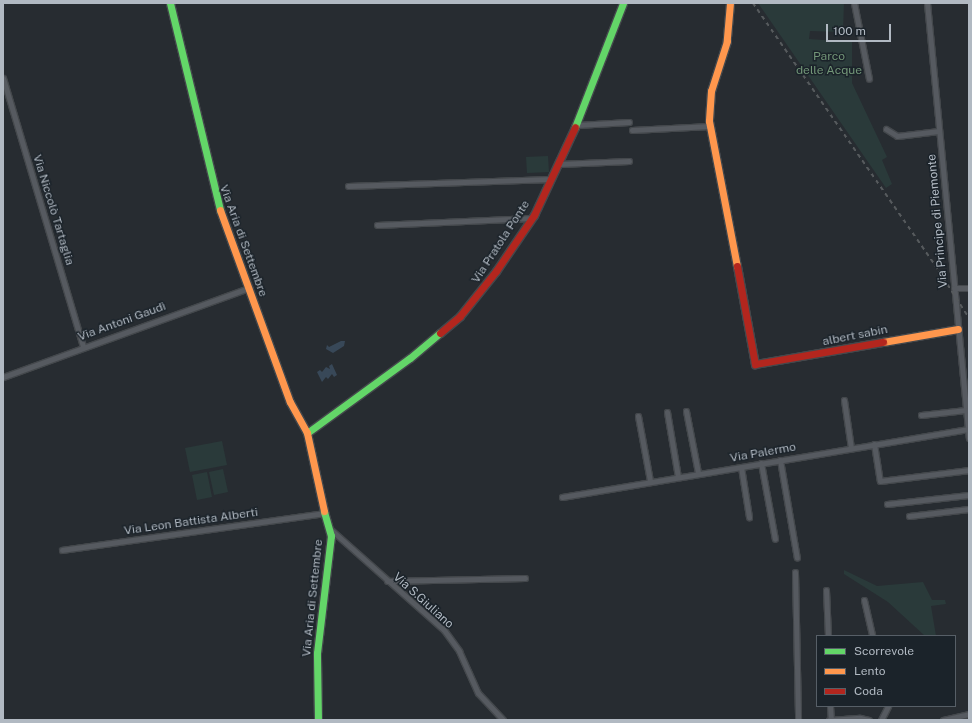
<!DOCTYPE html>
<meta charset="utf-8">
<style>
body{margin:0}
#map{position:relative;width:972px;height:723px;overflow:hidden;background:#272c31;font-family:"Public Sans",sans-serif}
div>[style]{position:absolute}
.green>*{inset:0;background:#2a3a3a}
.water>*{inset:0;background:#384858}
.roads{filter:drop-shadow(1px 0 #44484c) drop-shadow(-1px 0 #44484c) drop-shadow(0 1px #44484c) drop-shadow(0 -1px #44484c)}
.street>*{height:5px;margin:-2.5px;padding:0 2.5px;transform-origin:2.5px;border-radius:2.5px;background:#565a60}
.fast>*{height:7px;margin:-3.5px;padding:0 3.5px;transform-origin:3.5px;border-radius:3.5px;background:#63d668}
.slow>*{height:7px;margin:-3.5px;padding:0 3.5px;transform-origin:3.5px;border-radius:3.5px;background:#ff974d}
.jam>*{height:7px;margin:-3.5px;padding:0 3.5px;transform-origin:3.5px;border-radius:3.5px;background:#b3261e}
.rail>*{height:1.5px;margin-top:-0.75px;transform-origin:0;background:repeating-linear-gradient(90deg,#565a5d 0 4px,transparent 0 8px)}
span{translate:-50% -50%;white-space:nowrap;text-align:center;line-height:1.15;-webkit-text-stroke:3px #1b232a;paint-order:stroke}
.park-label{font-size:12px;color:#729577}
.street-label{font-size:12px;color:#b1b9c2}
.frame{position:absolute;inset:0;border:4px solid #b1b9c2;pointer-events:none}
.legend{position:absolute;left:816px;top:635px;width:140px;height:72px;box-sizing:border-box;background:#1b232a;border:1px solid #575f67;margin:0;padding:5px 7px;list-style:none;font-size:12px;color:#b1b9c2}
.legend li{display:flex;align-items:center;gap:8px;height:20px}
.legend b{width:20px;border:1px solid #575f67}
.scale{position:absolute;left:826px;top:24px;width:65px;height:18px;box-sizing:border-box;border:2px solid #b1b9c2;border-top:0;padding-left:5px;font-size:12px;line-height:14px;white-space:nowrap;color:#b1b9c2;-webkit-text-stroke:3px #1b232a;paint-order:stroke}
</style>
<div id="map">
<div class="green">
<div style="clip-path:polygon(758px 3px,844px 3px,843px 32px,810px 31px,809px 39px,852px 42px,852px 83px,887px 157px,882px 160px,892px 184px,886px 188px)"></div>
<div style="clip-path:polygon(548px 156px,549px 172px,527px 173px,526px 157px)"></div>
<div style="clip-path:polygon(222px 441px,227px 465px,190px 472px,185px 448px)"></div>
<div style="clip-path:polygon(223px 469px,228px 492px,214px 495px,209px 472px)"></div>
<div style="clip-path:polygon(207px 472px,212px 497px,197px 500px,192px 475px)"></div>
<div style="clip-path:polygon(844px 570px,877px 586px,923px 582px,932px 600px,945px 600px,946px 604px,931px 606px,936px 636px,925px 636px,888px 602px,844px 574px)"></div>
</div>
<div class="water">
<div style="clip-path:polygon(341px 341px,345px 341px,344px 346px,333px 353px,326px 349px,327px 345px,329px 347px)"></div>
<div style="clip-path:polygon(332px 364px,337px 375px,334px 377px,332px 374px,328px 379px,326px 377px,322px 382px,317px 372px,320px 370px,322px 372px,326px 367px,330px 369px,329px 366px)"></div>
</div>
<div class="roads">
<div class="street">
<div style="left:854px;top:3px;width:77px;rotate:78.8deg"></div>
<div style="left:927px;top:3px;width:437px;rotate:84.5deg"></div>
<div style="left:3px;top:78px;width:281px;rotate:73.4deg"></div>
<div style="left:577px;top:125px;width:52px;rotate:-3.3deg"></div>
<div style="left:886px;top:129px;width:13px;rotate:32deg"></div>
<div style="left:897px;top:136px;width:42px;rotate:-6.8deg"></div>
<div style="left:632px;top:130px;width:78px;rotate:-2.9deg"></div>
<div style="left:559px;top:164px;width:70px;rotate:-2.5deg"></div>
<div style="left:348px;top:186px;width:203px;rotate:-2deg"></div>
<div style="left:377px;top:225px;width:155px;rotate:-2.6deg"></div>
<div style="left:954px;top:288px;width:15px"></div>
<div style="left:3px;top:377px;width:262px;rotate:-19.9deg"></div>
<div style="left:844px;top:400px;width:49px;rotate:81.7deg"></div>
<div style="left:686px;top:411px;width:63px;rotate:79deg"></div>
<div style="left:667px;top:412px;width:66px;rotate:80.4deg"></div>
<div style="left:921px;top:415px;width:45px;rotate:-6.3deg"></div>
<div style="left:638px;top:416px;width:66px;rotate:79.5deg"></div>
<div style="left:874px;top:444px;width:37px;rotate:81deg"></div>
<div style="left:880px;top:481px;width:90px;rotate:-7deg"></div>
<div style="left:780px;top:460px;width:99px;rotate:80.2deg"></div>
<div style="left:761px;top:463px;width:77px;rotate:79.6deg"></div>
<div style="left:741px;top:467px;width:51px;rotate:80.9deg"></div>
<div style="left:562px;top:497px;width:412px;rotate:-9.5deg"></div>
<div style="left:887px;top:504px;width:82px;rotate:-6.3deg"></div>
<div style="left:909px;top:516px;width:60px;rotate:-6.7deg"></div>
<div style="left:329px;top:528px;width:154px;rotate:41.6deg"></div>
<div style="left:444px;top:630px;width:26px;rotate:54deg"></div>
<div style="left:459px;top:651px;width:46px;rotate:65.7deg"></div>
<div style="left:478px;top:693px;width:37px;rotate:47deg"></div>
<div style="left:62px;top:550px;width:265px;rotate:-8deg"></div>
<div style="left:795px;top:572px;width:148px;rotate:88.8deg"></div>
<div style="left:387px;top:581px;width:138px;rotate:-1.2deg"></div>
<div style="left:826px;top:590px;width:46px;rotate:87.5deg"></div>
<div style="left:864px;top:600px;width:37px;rotate:77deg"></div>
<div style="left:830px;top:706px;width:14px;rotate:86deg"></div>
<div style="left:829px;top:720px;width:31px;rotate:-4deg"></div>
<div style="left:860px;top:718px;width:9px;rotate:13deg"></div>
<div style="left:881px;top:720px;width:16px;rotate:-63deg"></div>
<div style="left:943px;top:720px;width:27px;rotate:-13deg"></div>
</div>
<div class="fast">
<div style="left:170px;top:3px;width:213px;rotate:76.4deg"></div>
<div style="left:575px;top:127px;width:133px;rotate:-68.8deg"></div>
<div style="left:307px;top:433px;width:127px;rotate:-36.1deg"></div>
<div style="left:410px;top:358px;width:39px;rotate:-40deg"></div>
<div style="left:318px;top:720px;width:67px;rotate:-90.9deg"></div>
<div style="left:317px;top:653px;width:118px;rotate:-83.2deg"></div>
<div style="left:331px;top:536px;width:26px;rotate:-106deg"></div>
</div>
<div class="slow">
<div style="left:730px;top:3px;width:38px;rotate:95deg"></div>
<div style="left:727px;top:41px;width:52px;rotate:107.7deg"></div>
<div style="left:711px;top:91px;width:30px;rotate:94deg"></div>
<div style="left:709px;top:121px;width:148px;rotate:79.1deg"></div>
<div style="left:220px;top:210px;width:204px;rotate:70deg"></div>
<div style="left:290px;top:402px;width:35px;rotate:61deg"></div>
<div style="left:307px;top:433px;width:80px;rotate:77.7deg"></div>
<div style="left:883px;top:342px;width:76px;rotate:-9.8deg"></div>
</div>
<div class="jam">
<div style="left:737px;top:266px;width:100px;rotate:79.6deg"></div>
<div style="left:755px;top:364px;width:130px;rotate:-9.8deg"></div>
<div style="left:440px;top:333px;width:26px;rotate:-40deg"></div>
<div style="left:460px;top:316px;width:58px;rotate:-51.3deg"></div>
<div style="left:496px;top:271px;width:68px;rotate:-55.8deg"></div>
<div style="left:534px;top:215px;width:97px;rotate:-65deg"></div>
</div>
</div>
<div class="rail">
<div style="left:753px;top:3px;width:326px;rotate:55.2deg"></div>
<div style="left:939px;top:271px;width:56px;rotate:57.4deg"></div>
</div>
<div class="park-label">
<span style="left:829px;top:64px">Parco<br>delle Acque</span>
</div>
<div class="street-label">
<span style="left:53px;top:210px;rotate:73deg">Via Niccolò Tartaglia</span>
<span style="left:938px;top:221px;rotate:-95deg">Via Principe di Piemonte</span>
<span style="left:243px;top:241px;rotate:70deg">Via Aria di Settembre</span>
<span style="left:501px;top:242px;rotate:-57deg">Via Pratola Ponte</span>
<span style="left:122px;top:322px;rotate:-20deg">Via Antoni Gaudì</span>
<span style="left:855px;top:336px;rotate:-11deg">albert sabin</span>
<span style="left:763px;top:453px;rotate:-10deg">Via Palermo</span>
<span style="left:191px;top:522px;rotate:-8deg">Via Leon Battista Alberti</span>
<span style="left:313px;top:598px;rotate:-84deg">Via Aria di Settembre</span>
<span style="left:423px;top:601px;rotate:42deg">Via S.Giuliano</span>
</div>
<div class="frame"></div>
<ul class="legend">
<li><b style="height:5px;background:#63d668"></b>Scorrevole</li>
<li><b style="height:5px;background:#ff974d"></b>Lento</li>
<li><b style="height:5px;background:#b3261e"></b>Coda</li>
</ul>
<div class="scale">100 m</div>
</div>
